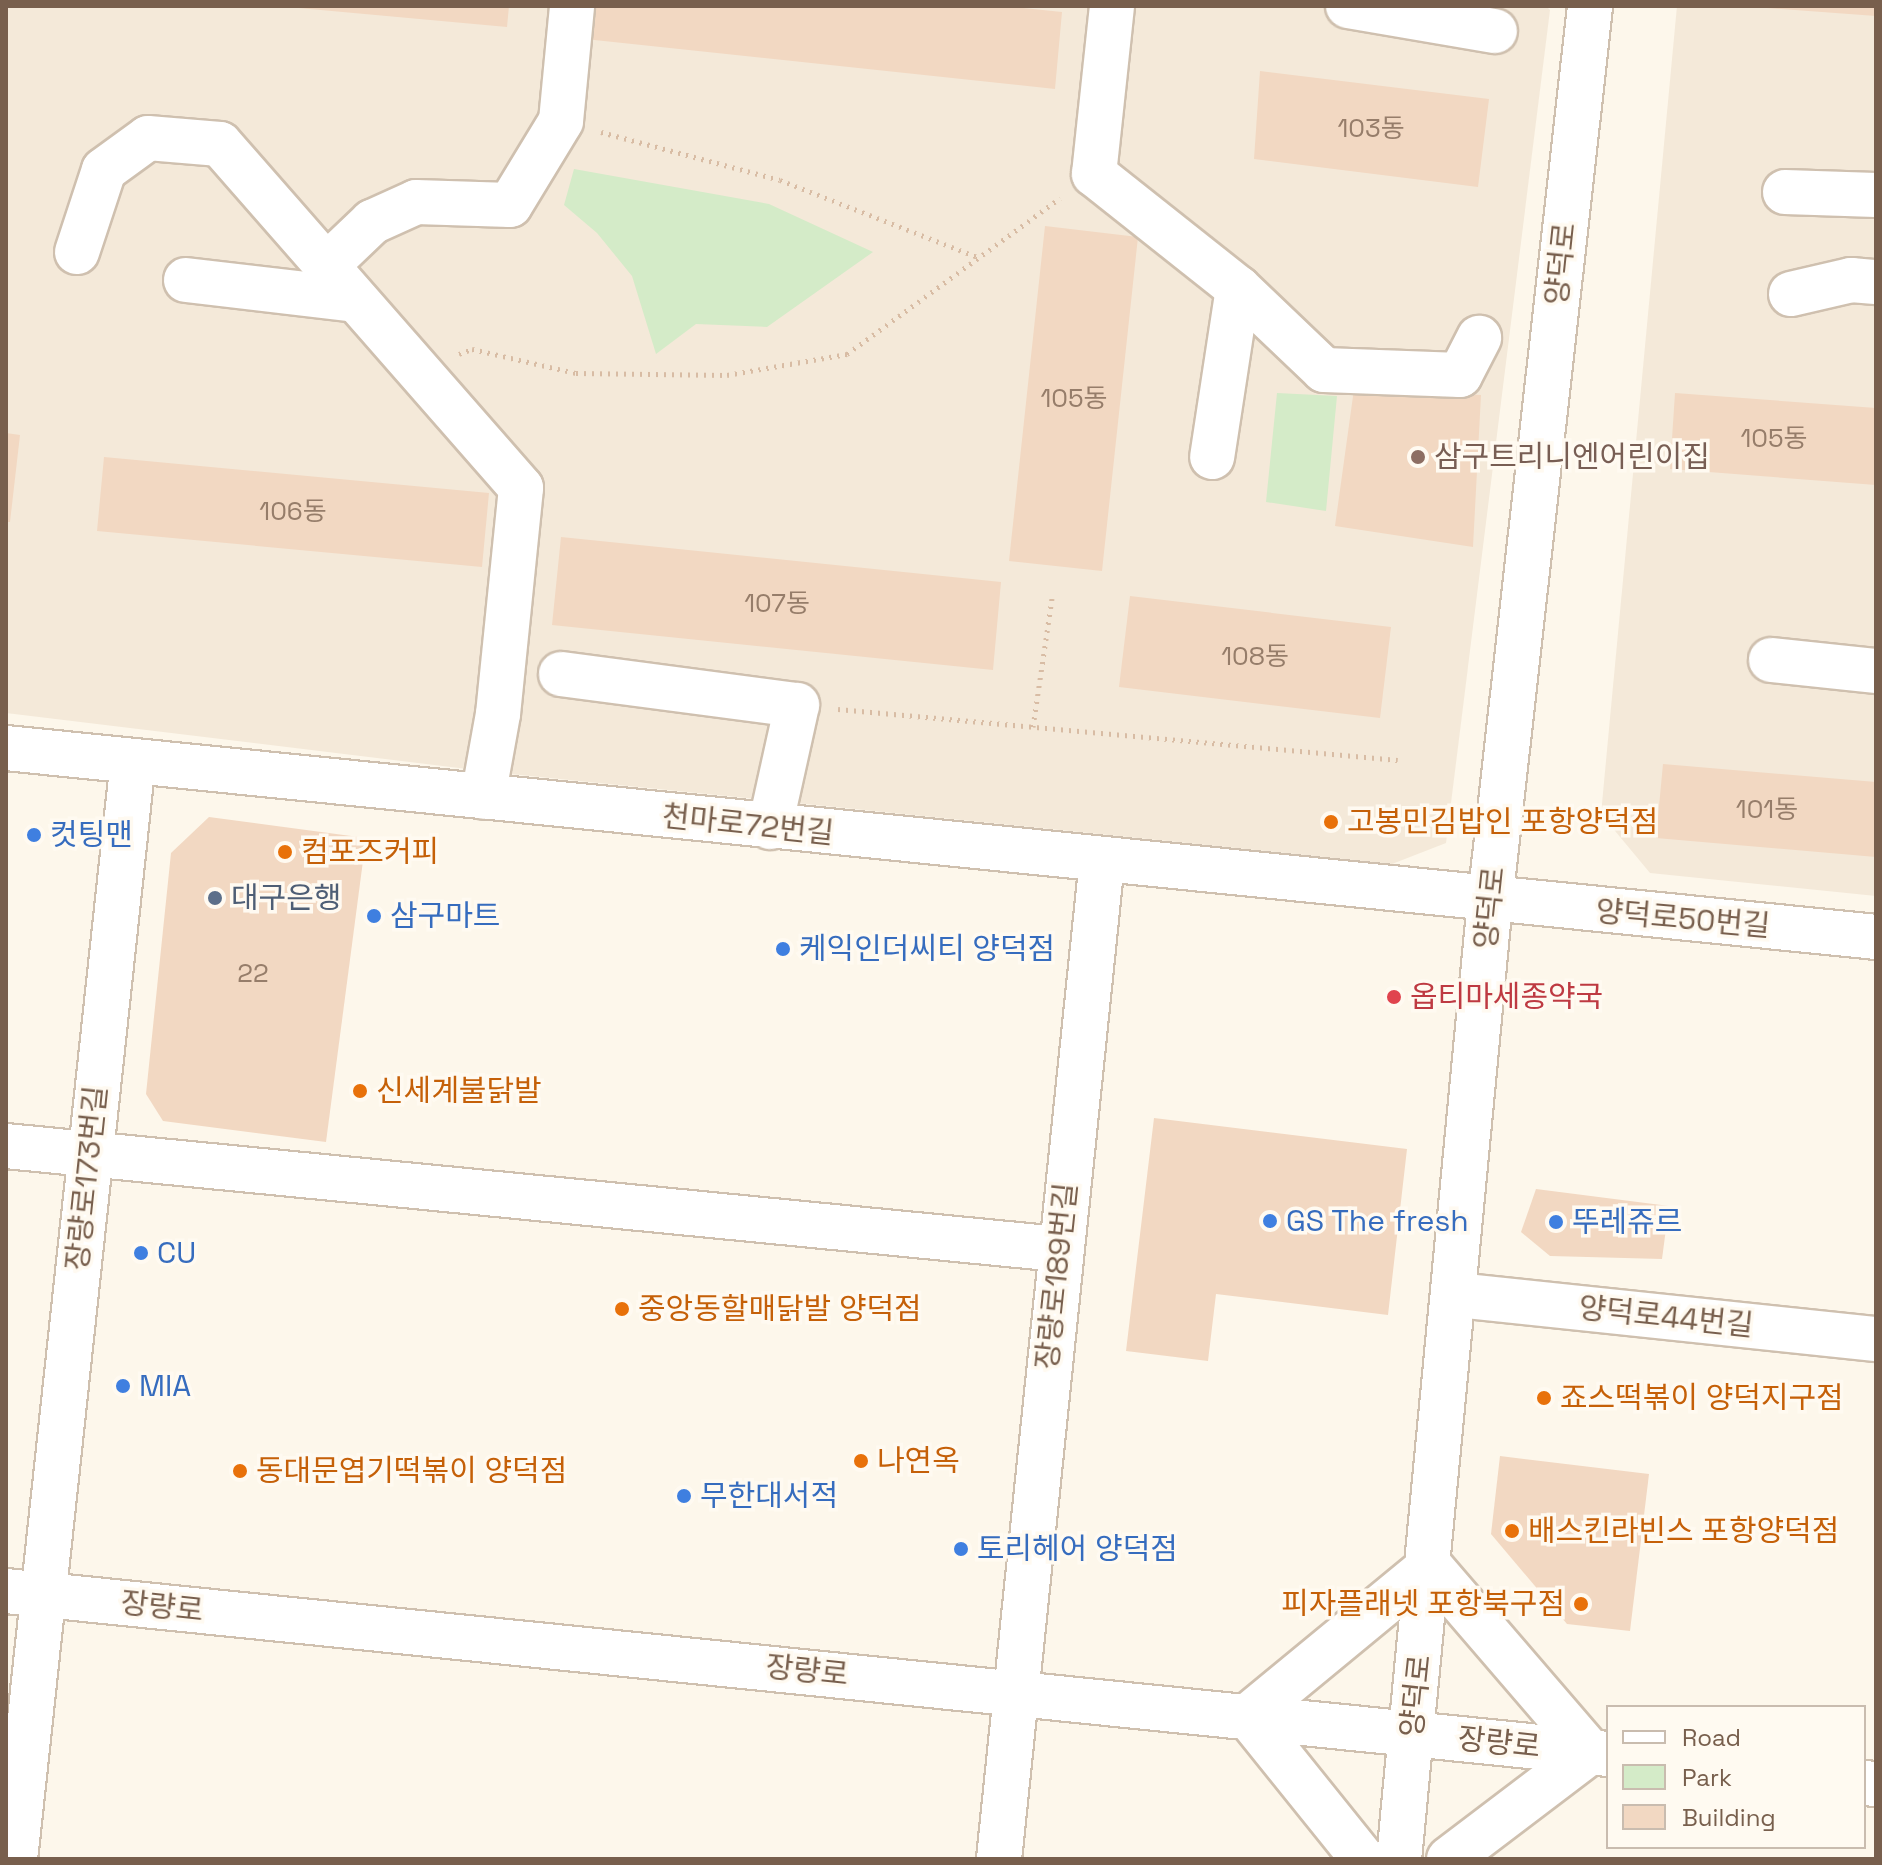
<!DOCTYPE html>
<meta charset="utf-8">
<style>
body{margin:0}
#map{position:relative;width:1882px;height:1865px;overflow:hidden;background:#fdf7eb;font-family:"Space Grotesk","Noto Sans KR",sans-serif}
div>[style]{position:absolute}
.residential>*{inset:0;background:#f4e9d9}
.green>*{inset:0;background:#d4ebc8}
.building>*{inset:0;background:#f2d8c2}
.path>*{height:5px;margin-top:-2.5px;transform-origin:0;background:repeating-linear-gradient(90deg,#d8bca4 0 2px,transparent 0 8px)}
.roads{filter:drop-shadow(2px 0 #cfc0af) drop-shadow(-2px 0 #cfc0af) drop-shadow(0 2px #cfc0af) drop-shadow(0 -2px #cfc0af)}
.minor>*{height:44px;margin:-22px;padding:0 22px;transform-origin:22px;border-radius:22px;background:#fff}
.dots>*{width:22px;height:22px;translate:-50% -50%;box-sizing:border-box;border:4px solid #fffaf1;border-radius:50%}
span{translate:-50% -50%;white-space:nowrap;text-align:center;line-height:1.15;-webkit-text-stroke:7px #fffaf1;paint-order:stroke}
.number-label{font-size:26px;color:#967d6a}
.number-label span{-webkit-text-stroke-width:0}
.street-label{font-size:30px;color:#785f4d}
.education-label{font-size:30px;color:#785e54}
.left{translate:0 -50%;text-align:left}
.food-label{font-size:30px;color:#c56008}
.right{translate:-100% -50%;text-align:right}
.shop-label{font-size:30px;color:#366cbe}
.service-label{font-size:30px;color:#4e5e75}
.health-label{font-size:30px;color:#be3a42}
.frame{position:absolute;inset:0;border:8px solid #785f4d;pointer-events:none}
.legend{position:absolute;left:1606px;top:1705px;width:260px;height:144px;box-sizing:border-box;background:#fffaf1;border:2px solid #c9bcaf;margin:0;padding:10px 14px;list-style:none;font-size:24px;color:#785f4d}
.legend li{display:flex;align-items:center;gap:16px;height:40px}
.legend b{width:40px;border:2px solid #c9bcaf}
</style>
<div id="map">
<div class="residential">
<div style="clip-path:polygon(6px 6px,1546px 6px,1550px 10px,1446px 843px,1392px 864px,492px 772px,6px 713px)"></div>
<div style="clip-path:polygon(1677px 6px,1876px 6px,1876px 896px,1650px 873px,1601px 814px)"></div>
</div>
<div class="green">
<div style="clip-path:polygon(574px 169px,769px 204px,873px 252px,767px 327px,696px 324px,656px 354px,632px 276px,597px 233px,564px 205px)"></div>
<div style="clip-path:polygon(1277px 393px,1337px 396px,1326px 511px,1266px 502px)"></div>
</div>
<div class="building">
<div style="clip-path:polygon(277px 6px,509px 6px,507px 27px)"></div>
<div style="clip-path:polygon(588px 6px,1003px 6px,1062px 12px,1055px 89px,585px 39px)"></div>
<div style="clip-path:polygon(1767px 6px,1876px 6px,1876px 16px,1767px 8px)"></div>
<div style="clip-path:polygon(1260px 71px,1489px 99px,1478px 187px,1254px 159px)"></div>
<div style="clip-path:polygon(1045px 226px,1138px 237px,1102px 571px,1009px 561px)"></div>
<div style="clip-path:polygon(1354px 389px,1481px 395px,1473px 547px,1335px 526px)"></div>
<div style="clip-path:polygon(1675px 393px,1876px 408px,1876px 485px,1670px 469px)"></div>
<div style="clip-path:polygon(6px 433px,20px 435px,10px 522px,6px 522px)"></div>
<div style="clip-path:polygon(104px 457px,489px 493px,482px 567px,97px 531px)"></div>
<div style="clip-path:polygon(561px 537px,1001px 582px,993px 670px,552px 625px)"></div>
<div style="clip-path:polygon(1130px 596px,1391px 627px,1380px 718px,1119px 687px)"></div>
<div style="clip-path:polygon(1663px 764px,1876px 782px,1876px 857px,1656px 838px)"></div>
<div style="clip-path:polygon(209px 817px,366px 838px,326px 1142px,163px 1121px,146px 1094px,171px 853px)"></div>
<div style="clip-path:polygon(1154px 1118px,1407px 1149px,1388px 1315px,1216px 1294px,1208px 1361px,1126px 1351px)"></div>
<div style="clip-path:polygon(1536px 1189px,1669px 1206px,1662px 1259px,1550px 1256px,1521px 1232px)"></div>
<div style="clip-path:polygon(1500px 1456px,1649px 1474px,1630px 1631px,1567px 1624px,1491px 1534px)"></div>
</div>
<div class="path">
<div style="left:601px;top:132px;width:185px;rotate:15deg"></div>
<div style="left:780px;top:180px;width:212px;rotate:21.3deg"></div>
<div style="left:459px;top:354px;width:14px;rotate:-21deg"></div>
<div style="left:472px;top:349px;width:107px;rotate:13deg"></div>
<div style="left:576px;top:373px;width:151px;rotate:0.8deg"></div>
<div style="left:727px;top:375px;width:122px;rotate:-9.9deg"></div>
<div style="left:847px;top:354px;width:264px;rotate:-36.2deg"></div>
<div style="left:838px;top:709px;width:562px;rotate:5.2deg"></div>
<div style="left:1033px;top:727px;width:130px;rotate:-81.6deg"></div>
</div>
<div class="roads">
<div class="minor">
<div style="left:1112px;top:6px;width:169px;rotate:96.1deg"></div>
<div style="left:1094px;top:174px;width:184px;rotate:38.4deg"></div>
<div style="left:1238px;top:288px;width:171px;rotate:98.7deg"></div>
<div style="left:1348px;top:6px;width:149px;rotate:9.7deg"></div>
<div style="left:1785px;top:192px;width:91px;rotate:1.9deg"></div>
<div style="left:77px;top:252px;width:86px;rotate:-71.8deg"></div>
<div style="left:104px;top:170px;width:54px;rotate:-36deg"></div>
<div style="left:148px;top:138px;width:72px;rotate:4.8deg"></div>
<div style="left:220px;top:144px;width:457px;rotate:48.8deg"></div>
<div style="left:521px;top:488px;width:227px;rotate:95.8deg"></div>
<div style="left:498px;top:714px;width:84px;rotate:100.2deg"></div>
<div style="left:326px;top:266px;width:64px;rotate:-43.7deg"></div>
<div style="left:372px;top:222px;width:48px;rotate:-24.4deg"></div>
<div style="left:416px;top:202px;width:94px;rotate:1.8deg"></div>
<div style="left:510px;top:205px;width:98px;rotate:-58.7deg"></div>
<div style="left:561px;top:121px;width:116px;rotate:-84.5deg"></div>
<div style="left:186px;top:280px;width:171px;rotate:6.7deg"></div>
<div style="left:1238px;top:288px;width:119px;rotate:43.6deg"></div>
<div style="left:1324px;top:370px;width:136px;rotate:2.1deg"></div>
<div style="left:1460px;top:375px;width:42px;rotate:-62.8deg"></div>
<div style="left:1791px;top:294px;width:62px;rotate:-13.1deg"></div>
<div style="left:1851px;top:280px;width:25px;rotate:5deg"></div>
<div style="left:1771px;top:660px;width:106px;rotate:6deg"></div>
<div style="left:561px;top:674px;width:238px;rotate:7.5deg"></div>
<div style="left:797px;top:705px;width:125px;rotate:102.5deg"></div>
<div style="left:6px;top:748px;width:1880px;rotate:5.77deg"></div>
<div style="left:6px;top:1146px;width:1058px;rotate:5.59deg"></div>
<div style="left:1456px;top:1295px;width:422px;rotate:6deg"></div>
<div style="left:6px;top:1591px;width:1610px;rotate:5.81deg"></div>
<div style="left:1864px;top:1783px;width:12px;rotate:5deg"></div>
<div style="left:15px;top:1859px;width:1104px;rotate:-83.87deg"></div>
<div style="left:999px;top:1859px;width:1003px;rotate:-84.11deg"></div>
<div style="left:1363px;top:1859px;width:184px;rotate:-128.8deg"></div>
<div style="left:1248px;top:1716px;width:236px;rotate:-39.5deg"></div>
<div style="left:1430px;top:1566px;width:245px;rotate:49.3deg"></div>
<div style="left:1590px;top:1752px;width:177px;rotate:142.8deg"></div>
<div style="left:1399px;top:1859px;width:962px;rotate:-84.57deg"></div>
<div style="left:1490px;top:901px;width:901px;rotate:-83.62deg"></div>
</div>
</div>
<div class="dots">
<div style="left:1418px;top:457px;background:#8d6e63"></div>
<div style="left:1331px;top:822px;background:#e8710a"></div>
<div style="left:34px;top:835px;background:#3f7fe0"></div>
<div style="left:285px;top:852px;background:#e8710a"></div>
<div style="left:215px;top:898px;background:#5c6f8a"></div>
<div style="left:374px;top:916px;background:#3f7fe0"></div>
<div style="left:783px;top:949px;background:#3f7fe0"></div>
<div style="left:1394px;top:997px;background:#e0444e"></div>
<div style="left:360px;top:1091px;background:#e8710a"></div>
<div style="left:1270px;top:1221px;background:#3f7fe0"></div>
<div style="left:1556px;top:1222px;background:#3f7fe0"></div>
<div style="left:141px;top:1253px;background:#3f7fe0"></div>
<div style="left:622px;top:1309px;background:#e8710a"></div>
<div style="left:123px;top:1386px;background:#3f7fe0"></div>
<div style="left:1544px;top:1398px;background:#e8710a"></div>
<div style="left:861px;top:1461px;background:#e8710a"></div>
<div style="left:240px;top:1471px;background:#e8710a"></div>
<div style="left:684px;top:1496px;background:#3f7fe0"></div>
<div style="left:1512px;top:1531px;background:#e8710a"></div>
<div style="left:961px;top:1549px;background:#3f7fe0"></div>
<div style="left:1581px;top:1604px;background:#e8710a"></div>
</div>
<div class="number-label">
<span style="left:1371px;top:129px">103동</span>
<span style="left:1074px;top:399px">105동</span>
<span style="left:1774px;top:439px">105동</span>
<span style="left:293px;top:512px">106동</span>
<span style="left:777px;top:604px">107동</span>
<span style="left:1255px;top:657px">108동</span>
<span style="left:1767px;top:810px">101동</span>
<span style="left:253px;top:974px">22</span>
</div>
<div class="street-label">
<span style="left:1561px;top:264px;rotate:-84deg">양덕로</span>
<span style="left:748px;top:825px;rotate:6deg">천마로72번길</span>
<span style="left:1490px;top:908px;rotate:-84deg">양덕로</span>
<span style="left:1683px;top:919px;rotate:5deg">양덕로50번길</span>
<span style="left:87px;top:1178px;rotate:-84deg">장량로173번길</span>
<span style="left:1057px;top:1276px;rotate:-84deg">장량로189번길</span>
<span style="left:1666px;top:1317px;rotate:6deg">양덕로44번길</span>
<span style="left:162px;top:1607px;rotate:6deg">장량로</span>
<span style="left:807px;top:1671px;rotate:6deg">장량로</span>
<span style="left:1416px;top:1696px;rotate:-84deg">양덕로</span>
<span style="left:1499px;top:1743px;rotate:6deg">장량로</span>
</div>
<div class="education-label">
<span class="left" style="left:1434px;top:457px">삼구트리니엔어린이집</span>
</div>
<div class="food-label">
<span class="left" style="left:1347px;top:822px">고봉민김밥인 포항양덕점</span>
<span class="left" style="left:301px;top:852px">컴포즈커피</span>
<span class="left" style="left:376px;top:1091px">신세계불닭발</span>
<span class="left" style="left:638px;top:1309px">중앙동할매닭발 양덕점</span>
<span class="left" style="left:1560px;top:1398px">죠스떡볶이 양덕지구점</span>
<span class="left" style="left:877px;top:1461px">나연옥</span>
<span class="left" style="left:256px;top:1471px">동대문엽기떡볶이 양덕점</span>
<span class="left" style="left:1528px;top:1531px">배스킨라빈스 포항양덕점</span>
<span class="right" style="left:1565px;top:1604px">피자플래넷 포항북구점</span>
</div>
<div class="shop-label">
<span class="left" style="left:50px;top:835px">컷팅맨</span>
<span class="left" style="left:390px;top:916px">삼구마트</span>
<span class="left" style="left:799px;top:949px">케익인더씨티 양덕점</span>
<span class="left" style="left:1286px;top:1221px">GS The fresh</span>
<span class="left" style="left:1572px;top:1222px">뚜레쥬르</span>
<span class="left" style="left:157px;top:1253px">CU</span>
<span class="left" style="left:139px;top:1386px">MIA</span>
<span class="left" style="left:700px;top:1496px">무한대서적</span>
<span class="left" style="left:977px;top:1549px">토리헤어 양덕점</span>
</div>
<div class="service-label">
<span class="left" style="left:231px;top:898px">대구은행</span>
</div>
<div class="health-label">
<span class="left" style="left:1410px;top:997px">옵티마세종약국</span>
</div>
<div class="frame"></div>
<ul class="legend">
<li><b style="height:10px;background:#fff"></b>Road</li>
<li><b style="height:22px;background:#d4ebc8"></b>Park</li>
<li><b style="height:22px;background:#f2d8c2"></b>Building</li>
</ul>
</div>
